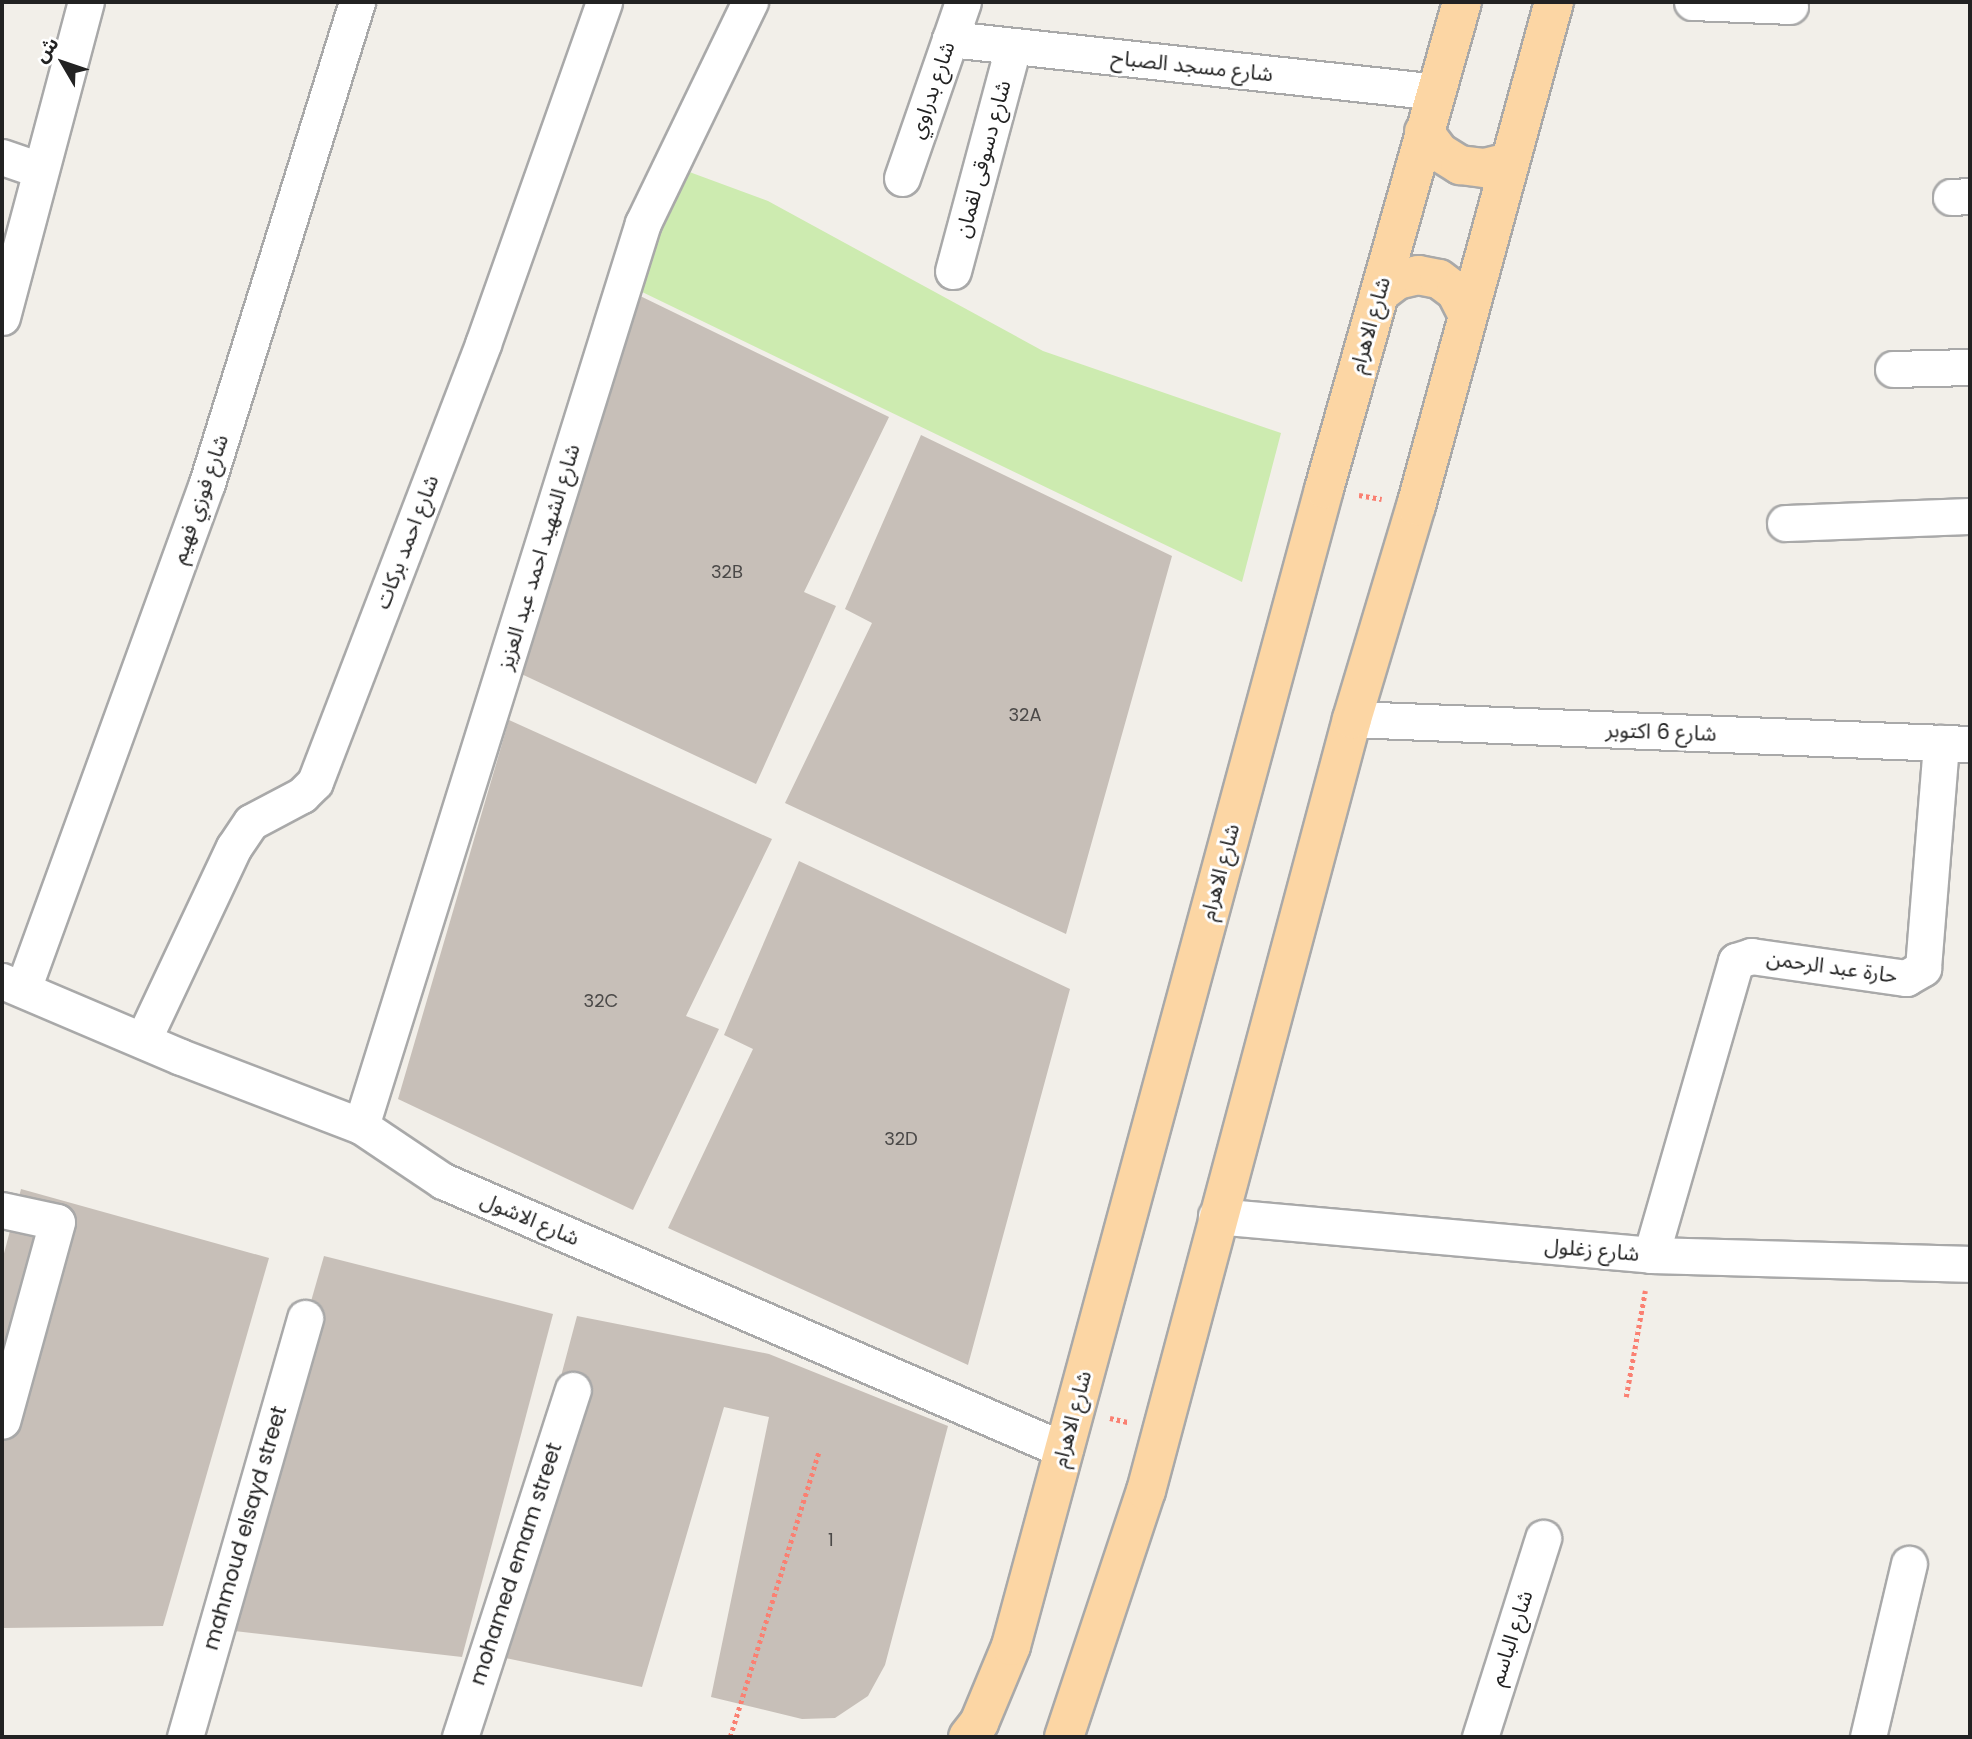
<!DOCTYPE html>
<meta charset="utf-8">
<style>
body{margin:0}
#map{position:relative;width:1972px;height:1739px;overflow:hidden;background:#f2efe9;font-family:Poppins,"Noto Sans Arabic",sans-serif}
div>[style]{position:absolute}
.grass>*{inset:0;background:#cdebb0}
.building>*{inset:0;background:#c7bfb8}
.path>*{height:4.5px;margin-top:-2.25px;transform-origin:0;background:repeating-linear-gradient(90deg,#fa8072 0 3.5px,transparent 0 7px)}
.roads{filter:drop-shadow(2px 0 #a9a9a9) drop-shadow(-2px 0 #a9a9a9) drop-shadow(0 2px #a9a9a9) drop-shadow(0 -2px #a9a9a9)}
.minor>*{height:35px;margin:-17.5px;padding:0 17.5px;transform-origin:17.5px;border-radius:17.5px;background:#fff}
.major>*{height:38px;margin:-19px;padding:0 19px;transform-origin:19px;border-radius:19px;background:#fcd6a4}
span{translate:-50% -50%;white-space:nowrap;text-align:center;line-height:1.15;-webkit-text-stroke:6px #fff;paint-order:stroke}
.number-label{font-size:18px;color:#4b4948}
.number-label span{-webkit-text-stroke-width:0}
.street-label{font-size:21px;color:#222}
.frame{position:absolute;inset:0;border:4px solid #222;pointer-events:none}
.north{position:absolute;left:28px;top:28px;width:70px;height:70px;-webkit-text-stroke:5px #fff;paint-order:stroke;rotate:309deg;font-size:19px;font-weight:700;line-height:28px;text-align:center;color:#222}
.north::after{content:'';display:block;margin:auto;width:24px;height:32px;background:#222;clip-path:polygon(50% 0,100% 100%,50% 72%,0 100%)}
</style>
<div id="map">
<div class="grass">
<div style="clip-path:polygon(684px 170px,768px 201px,1043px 351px,1281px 433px,1242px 582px,636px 289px)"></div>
</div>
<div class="building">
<div style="clip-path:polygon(634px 293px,889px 417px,804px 592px,836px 606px,756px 784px,515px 671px)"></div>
<div style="clip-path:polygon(921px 435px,1172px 556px,1066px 934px,785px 803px,872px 623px,845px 609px)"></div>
<div style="clip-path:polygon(509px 720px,772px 839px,686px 1016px,719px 1029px,633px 1210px,398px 1099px)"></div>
<div style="clip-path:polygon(799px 861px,1070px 989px,968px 1365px,668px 1228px,753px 1049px,724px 1035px)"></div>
<div style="clip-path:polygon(21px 1189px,269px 1258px,163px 1626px,2px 1628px,2px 1261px)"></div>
<div style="clip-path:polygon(324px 1256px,553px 1314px,462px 1657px,217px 1629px)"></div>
<div style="clip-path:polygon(577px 1316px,769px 1354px,948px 1426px,885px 1665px,868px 1696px,835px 1718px,802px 1719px,711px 1697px,769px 1417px,724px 1407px,642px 1687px,487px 1654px)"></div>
</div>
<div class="path">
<div style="left:1359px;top:495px;width:23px;rotate:10deg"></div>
<div style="left:1626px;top:1397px;width:108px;rotate:-79.8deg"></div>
<div style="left:1110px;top:1418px;width:18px;rotate:13deg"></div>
<div style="left:730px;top:1737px;width:299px;rotate:-72.7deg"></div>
</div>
<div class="roads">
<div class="minor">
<div style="left:1692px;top:2px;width:98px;rotate:2.3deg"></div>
<div style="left:950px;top:39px;width:488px;rotate:6.2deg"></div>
<div style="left:2px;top:157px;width:40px;rotate:18.9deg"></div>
<div style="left:902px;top:178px;width:186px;rotate:-70.9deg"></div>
<div style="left:1951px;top:197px;width:19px;rotate:-3deg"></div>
<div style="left:953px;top:271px;width:232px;rotate:-75deg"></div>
<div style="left:2px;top:317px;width:326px;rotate:-75.1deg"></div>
<div style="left:1893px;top:369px;width:77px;rotate:-1.5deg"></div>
<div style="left:1785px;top:523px;width:185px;rotate:-2.2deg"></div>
<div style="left:1352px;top:719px;width:619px;rotate:2.32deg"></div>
<div style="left:2px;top:981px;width:194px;rotate:23deg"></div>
<div style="left:181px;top:1057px;width:193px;rotate:21deg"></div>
<div style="left:361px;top:1126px;width:99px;rotate:33.9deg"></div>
<div style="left:443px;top:1181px;width:677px;rotate:23.42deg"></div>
<div style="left:23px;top:989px;width:538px;rotate:-70.02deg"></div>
<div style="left:207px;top:483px;width:504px;rotate:-72.68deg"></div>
<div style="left:143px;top:1040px;width:213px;rotate:-64.8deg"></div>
<div style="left:234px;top:847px;width:30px;rotate:-56deg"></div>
<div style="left:251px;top:822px;width:58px;rotate:-27.9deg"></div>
<div style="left:302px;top:795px;width:18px;rotate:-45deg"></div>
<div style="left:315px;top:782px;width:469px;rotate:-69deg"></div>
<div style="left:483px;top:344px;width:363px;rotate:-70.5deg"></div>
<div style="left:361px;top:1126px;width:946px;rotate:-72.66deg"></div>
<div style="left:643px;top:223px;width:246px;rotate:-64.2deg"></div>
<div style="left:2px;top:1210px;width:56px;rotate:12.3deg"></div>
<div style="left:57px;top:1222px;width:206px;rotate:105.4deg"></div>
<div style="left:1216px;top:1216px;width:437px;rotate:5.1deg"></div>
<div style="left:1651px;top:1255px;width:319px;rotate:1.6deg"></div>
<div style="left:1651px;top:1255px;width:306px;rotate:-73.9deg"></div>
<div style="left:1736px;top:961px;width:16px;rotate:-18deg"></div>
<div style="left:1751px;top:956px;width:157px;rotate:8.1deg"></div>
<div style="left:1906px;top:978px;width:20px;rotate:-30deg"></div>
<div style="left:1923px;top:968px;width:226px;rotate:-85.4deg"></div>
<div style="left:185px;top:1737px;width:436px;rotate:-74deg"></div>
<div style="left:460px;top:1737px;width:365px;rotate:-72deg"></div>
<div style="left:1480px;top:1737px;width:209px;rotate:-72.4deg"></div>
<div style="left:1868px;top:1737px;width:178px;rotate:-76.7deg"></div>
</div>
<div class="major">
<div style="left:1424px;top:132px;width:25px;rotate:53deg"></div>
<div style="left:1439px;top:152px;width:25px;rotate:32deg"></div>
<div style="left:1460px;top:165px;width:25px;rotate:7deg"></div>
<div style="left:1485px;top:168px;width:25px;rotate:-14deg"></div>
<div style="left:1380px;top:293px;width:21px;rotate:-37deg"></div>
<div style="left:1397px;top:280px;width:22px;rotate:-13deg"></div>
<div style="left:1418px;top:275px;width:21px;rotate:11deg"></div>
<div style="left:1439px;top:279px;width:21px;rotate:37deg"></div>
<div style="left:1456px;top:292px;width:22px;rotate:63deg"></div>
<div style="left:968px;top:1737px;width:18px;rotate:-52deg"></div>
<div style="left:979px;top:1723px;width:83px;rotate:-67.4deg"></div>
<div style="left:1011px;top:1646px;width:1199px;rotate:-74.86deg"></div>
<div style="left:1324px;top:489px;width:506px;rotate:-74.18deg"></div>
<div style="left:1064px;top:1737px;width:259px;rotate:-71.6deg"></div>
<div style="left:1146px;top:1491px;width:799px;rotate:-75.06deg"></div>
<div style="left:1352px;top:719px;width:222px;rotate:-73.3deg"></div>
<div style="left:1416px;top:506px;width:523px;rotate:-74.69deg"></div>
</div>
</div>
<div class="number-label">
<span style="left:727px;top:572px">32B</span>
<span style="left:1025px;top:715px">32A</span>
<span style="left:601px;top:1001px">32C</span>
<span style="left:901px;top:1139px">32D</span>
<span style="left:831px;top:1540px">1</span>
</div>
<div class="street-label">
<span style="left:1192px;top:66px;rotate:6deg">شارع مسجد الصباح</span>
<span style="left:932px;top:90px;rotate:-71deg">شارع بدراوي</span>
<span style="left:983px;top:159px;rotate:-75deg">شارع دسوقى لقمان</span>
<span style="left:1370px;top:325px;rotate:-74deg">شارع الاهرام</span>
<span style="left:200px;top:499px;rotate:-71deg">شارع فوزي فهيم</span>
<span style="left:407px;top:542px;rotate:-69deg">شارع احمد بركات</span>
<span style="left:539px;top:557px;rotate:-73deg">شارع الشهيد احمد عبد العزيز</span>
<span style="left:1661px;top:732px;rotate:2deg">شارع 6 اكتوبر</span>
<span style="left:1220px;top:872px;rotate:-75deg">شارع الاهرام</span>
<span style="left:1832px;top:967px;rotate:8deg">حارة عبد الرحمن</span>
<span style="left:530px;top:1219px;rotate:23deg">شارع الاشول</span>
<span style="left:1592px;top:1250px;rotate:5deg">شارع زغلول</span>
<span style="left:1072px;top:1419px;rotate:-75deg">شارع الاهرام</span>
<span style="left:245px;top:1528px;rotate:-74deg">mahmoud elsayd street</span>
<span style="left:516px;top:1564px;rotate:-72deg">mohamed emam street</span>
<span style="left:1511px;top:1638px;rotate:-72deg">شارع الباسم</span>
</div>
<div class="frame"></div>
<div class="north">ش</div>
</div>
